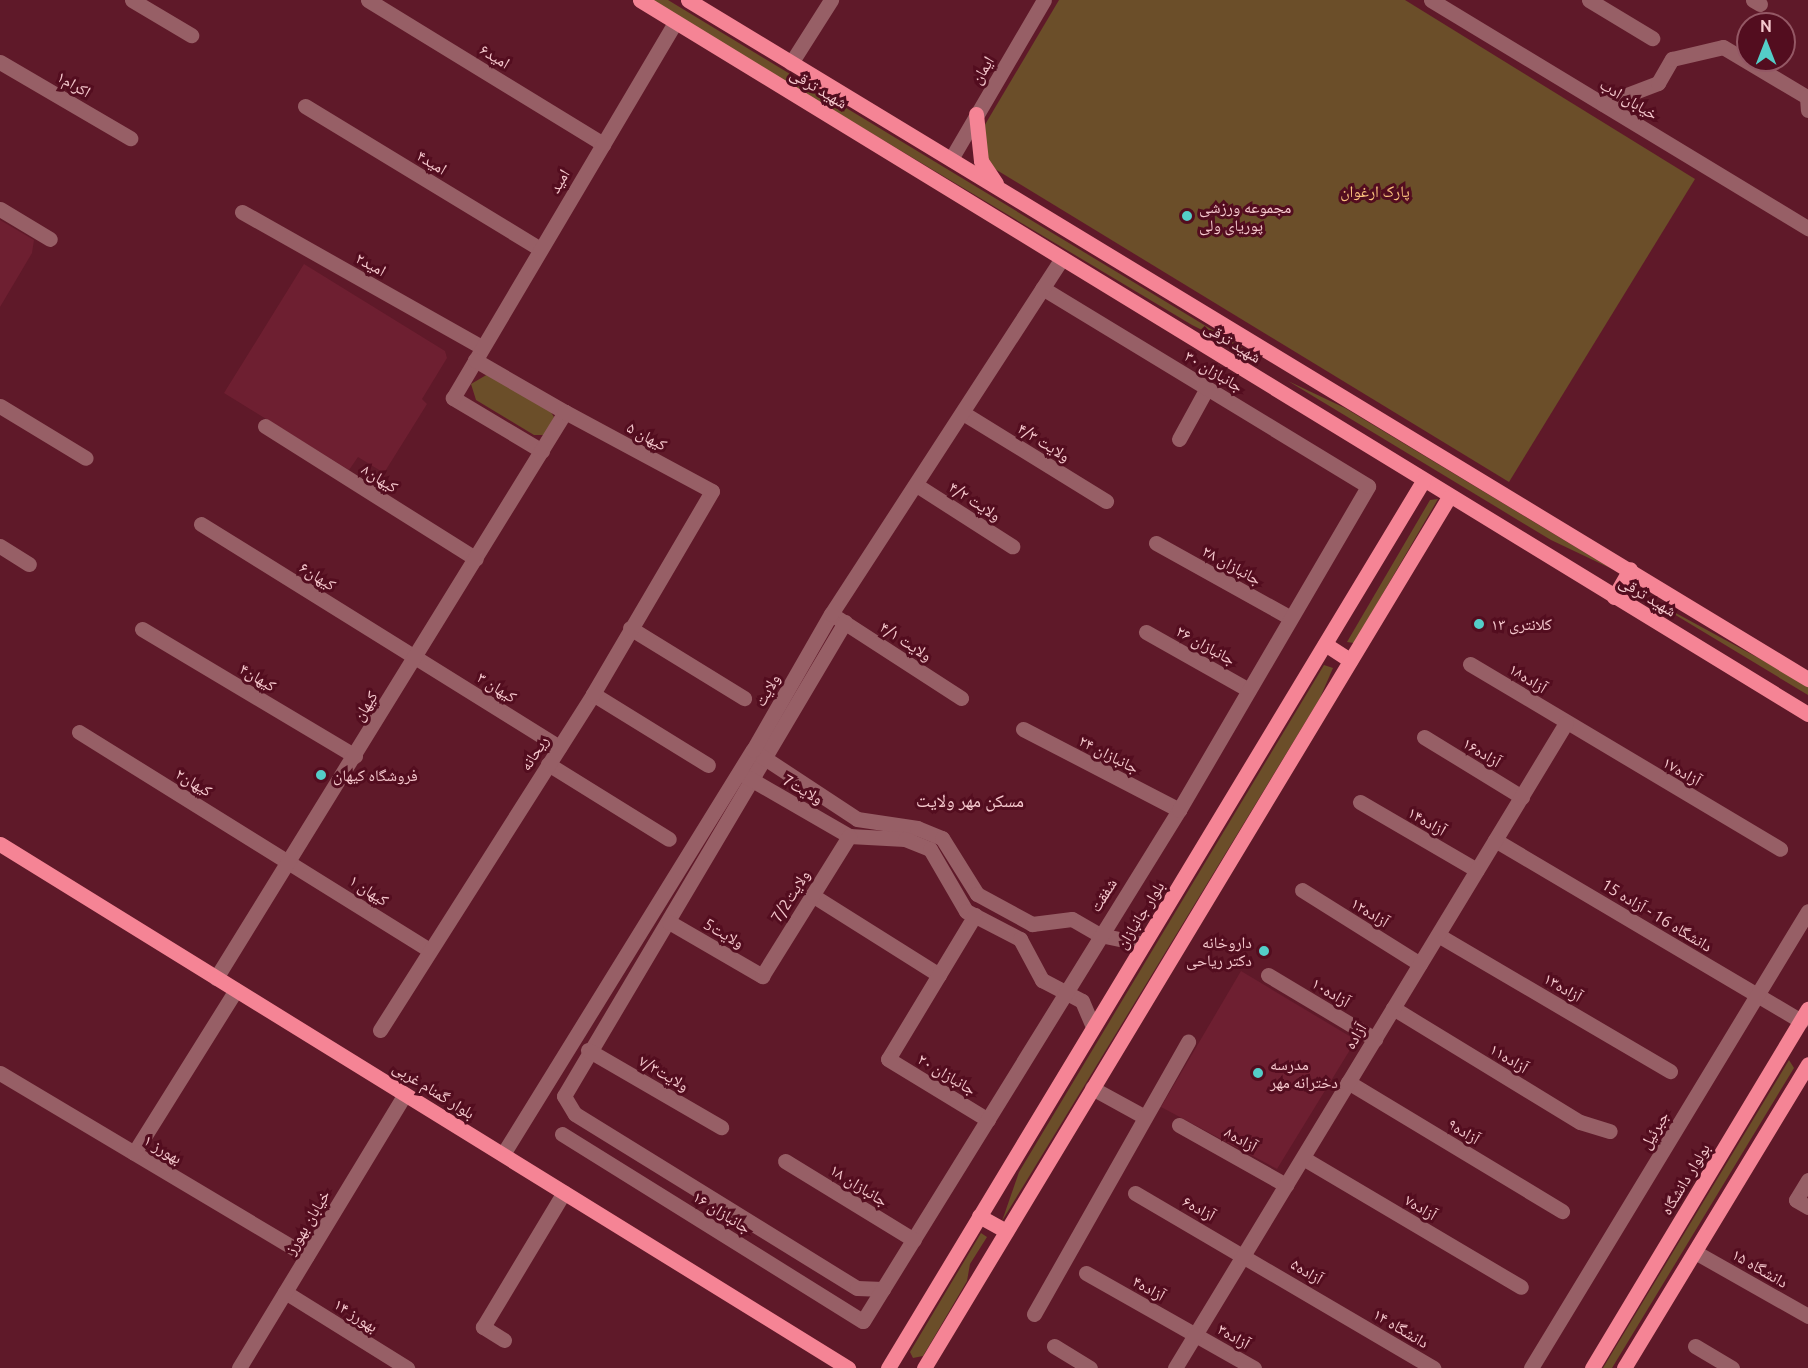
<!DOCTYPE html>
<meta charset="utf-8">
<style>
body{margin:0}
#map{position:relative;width:1808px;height:1368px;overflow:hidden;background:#5f1929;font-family:Ubuntu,"Noto Naskh Arabic",sans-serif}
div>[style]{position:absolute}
.built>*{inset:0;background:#6e1f31}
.green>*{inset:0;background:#6b4e29}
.minor>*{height:15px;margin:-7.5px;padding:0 7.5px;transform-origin:7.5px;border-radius:7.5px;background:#975f66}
.major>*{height:15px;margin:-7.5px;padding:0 7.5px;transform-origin:7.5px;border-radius:7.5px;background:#f58495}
.dots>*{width:16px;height:16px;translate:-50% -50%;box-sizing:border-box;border:3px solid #530d1f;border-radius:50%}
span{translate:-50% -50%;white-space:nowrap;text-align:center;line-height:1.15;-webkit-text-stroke:6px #530d1f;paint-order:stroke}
.street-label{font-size:16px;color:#f6c9ce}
.park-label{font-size:16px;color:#fbc37f}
.poi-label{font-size:16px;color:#f6c9ce}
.left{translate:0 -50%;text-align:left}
.right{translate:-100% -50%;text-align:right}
.neighbourhood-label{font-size:18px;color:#f6c9ce}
.north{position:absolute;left:1736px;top:12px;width:60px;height:60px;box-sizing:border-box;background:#530d1f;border:2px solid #945865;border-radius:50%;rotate:0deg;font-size:16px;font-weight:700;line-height:24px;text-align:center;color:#f6c9ce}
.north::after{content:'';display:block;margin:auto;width:21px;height:27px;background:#54cdc8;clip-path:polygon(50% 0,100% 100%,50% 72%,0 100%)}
</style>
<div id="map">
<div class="built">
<div style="clip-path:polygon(0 220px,34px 240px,32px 253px,0 307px)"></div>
<div style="clip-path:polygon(304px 264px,445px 351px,447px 358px,422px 399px,427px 404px,384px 473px,358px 457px,349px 470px,224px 393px)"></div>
<div style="clip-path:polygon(1241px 971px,1356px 1040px,1277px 1169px,1161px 1107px)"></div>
</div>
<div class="green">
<div style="clip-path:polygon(649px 0,668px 0,1262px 360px,1192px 325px)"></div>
<div style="clip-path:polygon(1059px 0,1405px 0,1695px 179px,1509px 482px,990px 166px,983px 154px,983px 128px)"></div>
<div style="clip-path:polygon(488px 374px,549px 409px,554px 417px,545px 435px,534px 435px,476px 400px,471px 384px)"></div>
<div style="clip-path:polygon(1288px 381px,1345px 408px,1612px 569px,1551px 540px)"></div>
<div style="clip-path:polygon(1438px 499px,1354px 643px,1347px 642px,1430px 500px)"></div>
<div style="clip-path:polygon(1639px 593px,1808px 685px,1808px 695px)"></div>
<div style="clip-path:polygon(1324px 665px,1333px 668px,1320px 698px,1002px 1221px,1019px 1172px)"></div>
<div style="clip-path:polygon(1789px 1060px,1794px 1068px,1612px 1368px,1603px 1368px)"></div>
<div style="clip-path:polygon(981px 1233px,987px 1237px,970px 1264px,967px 1281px,923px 1356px,913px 1358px,910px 1352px)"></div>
</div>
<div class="minor">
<div style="left:132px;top:0;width:69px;rotate:30.7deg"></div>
<div style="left:368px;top:0;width:276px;rotate:31.5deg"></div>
<div style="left:1431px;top:0;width:441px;rotate:31.2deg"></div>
<div style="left:1589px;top:0;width:74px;rotate:31.1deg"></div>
<div style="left:1753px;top:0;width:8px;rotate:30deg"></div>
<div style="left:0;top:62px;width:151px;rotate:30.3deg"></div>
<div style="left:791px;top:63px;width:75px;rotate:-57.6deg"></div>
<div style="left:1603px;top:104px;width:59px;rotate:-20.9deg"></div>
<div style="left:1658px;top:83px;width:28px;rotate:-60deg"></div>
<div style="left:1672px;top:59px;width:52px;rotate:-13.2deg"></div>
<div style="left:1723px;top:47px;width:98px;rotate:30.8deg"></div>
<div style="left:1807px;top:97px;width:13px;rotate:86deg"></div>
<div style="left:305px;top:106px;width:275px;rotate:31.3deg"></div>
<div style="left:951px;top:159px;width:184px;rotate:-59.7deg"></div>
<div style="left:0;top:209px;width:58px;rotate:31deg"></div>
<div style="left:242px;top:212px;width:275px;rotate:29.4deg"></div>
<div style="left:0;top:406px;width:100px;rotate:31.2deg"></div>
<div style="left:963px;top:413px;width:168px;rotate:31.6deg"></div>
<div style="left:265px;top:426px;width:249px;rotate:32.2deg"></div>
<div style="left:1179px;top:439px;width:58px;rotate:-61.2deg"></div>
<div style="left:542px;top:451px;width:104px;rotate:-149.2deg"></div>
<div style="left:453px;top:398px;width:437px;rotate:-59.4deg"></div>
<div style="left:918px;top:486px;width:112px;rotate:32.6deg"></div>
<div style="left:201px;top:524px;width:422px;rotate:31.9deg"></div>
<div style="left:1156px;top:543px;width:154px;rotate:29.1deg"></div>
<div style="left:0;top:546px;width:34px;rotate:32deg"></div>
<div style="left:836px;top:617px;width:149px;rotate:32.9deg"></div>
<div style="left:845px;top:622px;width:551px;rotate:120.66deg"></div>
<div style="left:564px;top:1096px;width:21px;rotate:59deg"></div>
<div style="left:575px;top:1114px;width:331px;rotate:31.7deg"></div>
<div style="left:857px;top:1288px;width:26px;rotate:2deg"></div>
<div style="left:630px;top:628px;width:134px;rotate:31.6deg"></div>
<div style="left:142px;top:629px;width:248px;rotate:30.8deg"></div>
<div style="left:1146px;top:632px;width:118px;rotate:29.4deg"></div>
<div style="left:1470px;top:664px;width:361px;rotate:30.8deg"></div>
<div style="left:593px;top:694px;width:135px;rotate:31.7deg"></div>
<div style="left:1023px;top:729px;width:176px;rotate:27.4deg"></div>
<div style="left:79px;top:732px;width:411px;rotate:31.9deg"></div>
<div style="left:1424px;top:737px;width:115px;rotate:31.5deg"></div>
<div style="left:760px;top:755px;width:116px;rotate:33.4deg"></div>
<div style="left:857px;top:819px;width:61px;rotate:8.5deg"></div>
<div style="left:917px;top:828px;width:27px;rotate:22deg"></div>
<div style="left:942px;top:838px;width:66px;rotate:58deg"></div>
<div style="left:977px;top:894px;width:63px;rotate:28.6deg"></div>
<div style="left:1032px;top:924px;width:40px;rotate:-7.1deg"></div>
<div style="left:1072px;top:919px;width:32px;rotate:30deg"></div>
<div style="left:1100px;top:935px;width:44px;rotate:11.8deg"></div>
<div style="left:548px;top:764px;width:142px;rotate:31.8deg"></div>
<div style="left:747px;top:777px;width:118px;rotate:30deg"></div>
<div style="left:849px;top:836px;width:56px;rotate:3.1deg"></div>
<div style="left:905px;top:839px;width:27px;rotate:22deg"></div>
<div style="left:930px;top:849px;width:72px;rotate:59.9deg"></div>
<div style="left:966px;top:911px;width:61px;rotate:27.4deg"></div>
<div style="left:1020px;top:939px;width:47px;rotate:61.8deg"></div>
<div style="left:1042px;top:980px;width:45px;rotate:27.7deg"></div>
<div style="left:1082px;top:1001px;width:26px;rotate:67deg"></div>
<div style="left:1360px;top:802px;width:135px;rotate:30.2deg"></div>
<div style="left:1495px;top:840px;width:356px;rotate:30.6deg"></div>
<div style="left:1302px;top:890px;width:139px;rotate:32.1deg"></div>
<div style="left:812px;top:895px;width:150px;rotate:32.2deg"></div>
<div style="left:975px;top:915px;width:168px;rotate:121.1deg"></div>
<div style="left:888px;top:1059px;width:117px;rotate:31.4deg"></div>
<div style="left:669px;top:922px;width:108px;rotate:30.1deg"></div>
<div style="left:762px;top:976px;width:165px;rotate:-58.1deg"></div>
<div style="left:1438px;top:935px;width:269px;rotate:30.4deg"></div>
<div style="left:1268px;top:975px;width:125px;rotate:30.9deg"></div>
<div style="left:216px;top:978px;width:665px;rotate:-58.34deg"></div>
<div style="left:565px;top:412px;width:104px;rotate:-150deg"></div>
<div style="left:1393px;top:1008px;width:219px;rotate:31.4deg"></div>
<div style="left:1580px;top:1122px;width:31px;rotate:17deg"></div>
<div style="left:380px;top:1030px;width:398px;rotate:-57.6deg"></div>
<div style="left:593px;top:694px;width:235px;rotate:-59.6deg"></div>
<div style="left:712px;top:491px;width:167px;rotate:-151.7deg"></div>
<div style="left:588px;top:1050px;width:154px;rotate:30.1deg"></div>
<div style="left:0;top:1073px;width:357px;rotate:30.8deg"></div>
<div style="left:1348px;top:1082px;width:250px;rotate:31.1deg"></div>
<div style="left:1092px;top:1088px;width:60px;rotate:28.7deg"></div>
<div style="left:1179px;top:1125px;width:123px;rotate:29.3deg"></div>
<div style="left:562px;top:1134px;width:354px;rotate:31.9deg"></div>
<div style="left:863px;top:1321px;width:601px;rotate:-58.27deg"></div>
<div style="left:1179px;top:810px;width:375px;rotate:-59.7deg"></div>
<div style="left:1368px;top:486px;width:381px;rotate:-148.7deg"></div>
<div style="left:134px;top:1153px;width:192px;rotate:-58deg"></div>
<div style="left:503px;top:1154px;width:475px;rotate:-58.3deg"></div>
<div style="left:753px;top:750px;width:157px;rotate:-60.2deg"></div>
<div style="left:831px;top:614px;width:424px;rotate:-57deg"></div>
<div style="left:1303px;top:1158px;width:253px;rotate:30.6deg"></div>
<div style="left:785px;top:1161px;width:151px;rotate:31.5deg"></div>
<div style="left:1808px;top:1180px;width:23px;rotate:121deg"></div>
<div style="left:1796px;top:1200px;width:14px;rotate:30deg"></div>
<div style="left:1135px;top:1193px;width:346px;rotate:30.4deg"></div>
<div style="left:1695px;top:1252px;width:130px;rotate:29.5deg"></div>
<div style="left:1086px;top:1273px;width:193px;rotate:29.5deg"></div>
<div style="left:285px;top:1292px;width:144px;rotate:31.9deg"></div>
<div style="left:1034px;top:1314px;width:313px;rotate:-60.5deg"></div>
<div style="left:504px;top:1340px;width:25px;rotate:-148deg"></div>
<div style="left:483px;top:1327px;width:157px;rotate:-59deg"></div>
<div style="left:1054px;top:1346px;width:42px;rotate:31.4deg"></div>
<div style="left:1695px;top:1346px;width:43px;rotate:30.7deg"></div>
<div style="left:239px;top:1368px;width:320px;rotate:-58.8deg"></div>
<div style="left:1175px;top:1368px;width:754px;rotate:-58.78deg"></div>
<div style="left:1531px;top:1368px;width:534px;rotate:-58.78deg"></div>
</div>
<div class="major">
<div style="left:640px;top:0;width:1369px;rotate:31.44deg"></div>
<div style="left:688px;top:0;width:1310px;rotate:31.23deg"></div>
<div style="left:976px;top:114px;width:47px;rotate:83.9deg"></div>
<div style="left:981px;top:161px;width:27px;rotate:56deg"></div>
<div style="left:1614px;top:597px;width:32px;rotate:-60deg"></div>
<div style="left:1325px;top:644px;width:30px;rotate:33deg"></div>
<div style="left:0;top:844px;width:997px;rotate:31.71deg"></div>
<div style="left:979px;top:1216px;width:31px;rotate:29deg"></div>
<div style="left:888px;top:1368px;width:1036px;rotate:-58.9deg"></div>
<div style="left:924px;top:1368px;width:1017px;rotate:-58.92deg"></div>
<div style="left:1592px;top:1368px;width:419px;rotate:-59deg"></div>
<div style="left:1624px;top:1368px;width:355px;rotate:-58.8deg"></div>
</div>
<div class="dots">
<div style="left:1187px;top:216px;background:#54cdc8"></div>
<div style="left:1479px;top:624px;background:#54cdc8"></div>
<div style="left:321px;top:775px;background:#54cdc8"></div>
<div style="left:1264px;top:951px;background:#54cdc8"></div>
<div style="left:1258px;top:1073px;background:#54cdc8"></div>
</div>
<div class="street-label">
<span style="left:495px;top:56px;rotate:31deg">امید۶</span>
<span style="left:982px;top:70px;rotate:-59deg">ایمان</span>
<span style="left:74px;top:84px;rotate:30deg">اکرام۱</span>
<span style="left:819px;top:88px;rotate:31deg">شهید ترقی</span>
<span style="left:1629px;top:99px;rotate:31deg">خیابان ادب</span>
<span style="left:432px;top:162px;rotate:31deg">امید۴</span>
<span style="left:559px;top:181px;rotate:-59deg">امید</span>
<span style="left:371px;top:264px;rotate:29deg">امید۲</span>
<span style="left:1233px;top:342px;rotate:32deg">شهید ترقی</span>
<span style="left:1214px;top:371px;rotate:31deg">جانبازان ۳۰</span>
<span style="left:647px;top:436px;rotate:28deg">کیهان ۵</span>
<span style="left:1044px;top:442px;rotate:32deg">ولایت ۴/۳</span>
<span style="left:380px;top:478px;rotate:32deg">کیهان۸</span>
<span style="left:975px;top:501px;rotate:33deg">ولایت ۴/۲</span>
<span style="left:1232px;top:565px;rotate:29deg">جانبازان ۲۸</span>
<span style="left:318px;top:576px;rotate:32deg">کیهان۶</span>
<span style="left:1648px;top:596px;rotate:31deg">شهید ترقی</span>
<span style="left:906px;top:641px;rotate:33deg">ولایت ۴/۱</span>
<span style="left:1206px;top:645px;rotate:29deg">جانبازان ۲۶</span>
<span style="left:258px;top:677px;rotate:31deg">کیهان۴</span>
<span style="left:1528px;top:678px;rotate:32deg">آزاده۱۸</span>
<span style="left:497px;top:687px;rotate:32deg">کیهان ۳</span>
<span style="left:767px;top:690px;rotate:-60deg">ولایت</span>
<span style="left:365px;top:706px;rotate:-58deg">کیهان</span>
<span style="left:1482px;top:752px;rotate:31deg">آزاده۱۶</span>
<span style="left:534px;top:753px;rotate:-57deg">ریحانه</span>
<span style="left:1109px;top:754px;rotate:27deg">جانبازان ۲۴</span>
<span style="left:1682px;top:771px;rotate:30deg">آزاده۱۷</span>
<span style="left:194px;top:782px;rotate:31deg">کیهان۲</span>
<span style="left:803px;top:789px;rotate:30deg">ولایت7</span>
<span style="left:1427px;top:821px;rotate:30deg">آزاده۱۴</span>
<span style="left:369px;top:890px;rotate:33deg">کیهان ۱</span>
<span style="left:1103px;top:895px;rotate:-58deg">شفقت</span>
<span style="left:790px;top:896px;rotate:-58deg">ولایت7/2</span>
<span style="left:1370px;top:912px;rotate:32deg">آزاده۱۲</span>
<span style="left:1140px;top:915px;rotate:-58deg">بلوار جانبازان</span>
<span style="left:1657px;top:915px;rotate:31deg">دانشگاه 16 - آزاده 15</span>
<span style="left:724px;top:933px;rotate:30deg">ولایت5</span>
<span style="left:1563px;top:987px;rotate:30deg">آزاده۱۳</span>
<span style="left:1331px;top:992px;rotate:31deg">آزاده۱۰</span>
<span style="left:1355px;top:1036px;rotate:-59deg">آزاده</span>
<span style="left:1509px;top:1058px;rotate:31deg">آزاده۱۱</span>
<span style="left:664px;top:1073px;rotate:30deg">ولایت۷/۳</span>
<span style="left:947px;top:1074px;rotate:31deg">جانبازان ۲۰</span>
<span style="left:434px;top:1090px;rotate:32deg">بلوار گمنام غربی</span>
<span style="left:1654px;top:1130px;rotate:-59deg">جبرئیل</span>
<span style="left:1464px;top:1131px;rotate:31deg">آزاده۹</span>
<span style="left:1241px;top:1139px;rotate:29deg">آزاده۸</span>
<span style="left:163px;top:1149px;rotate:31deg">بهورز ۱</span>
<span style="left:1685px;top:1179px;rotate:-59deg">بولوار دانشگاه</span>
<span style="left:859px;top:1185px;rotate:32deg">جانبازان ۱۸</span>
<span style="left:1421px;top:1207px;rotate:31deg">آزاده۷</span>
<span style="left:1199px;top:1208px;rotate:29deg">آزاده۶</span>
<span style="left:722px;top:1212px;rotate:32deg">جانبازان ۱۶</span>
<span style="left:307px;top:1222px;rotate:-59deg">خیابان بهورز</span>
<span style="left:1760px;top:1268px;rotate:30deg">دانشگاه ۱۵</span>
<span style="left:1307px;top:1271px;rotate:31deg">آزاده۵</span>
<span style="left:1149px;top:1288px;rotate:29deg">آزاده۴</span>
<span style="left:356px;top:1315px;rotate:32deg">بهورز ۱۴</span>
<span style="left:1401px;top:1328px;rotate:31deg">دانشگاه ۱۴</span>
<span style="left:1234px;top:1336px;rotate:30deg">آزاده۳</span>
</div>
<div class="park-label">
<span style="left:1375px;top:191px">پارک ارغوان</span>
</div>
<div class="poi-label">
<span class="left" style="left:1199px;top:216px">مجموعه ورزشی<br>پوریای ولی</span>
<span class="left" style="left:1491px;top:624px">کلانتری ۱۳</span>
<span class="left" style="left:333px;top:775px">فروشگاه کیهان</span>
<span class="right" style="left:1252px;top:951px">داروخانه<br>دکتر ریاحی</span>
<span class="left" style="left:1270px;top:1073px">مدرسه<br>دخترانه مهر</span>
</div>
<div class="neighbourhood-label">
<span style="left:970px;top:800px">مسکن مهر ولایت</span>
</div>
<div class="north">N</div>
</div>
